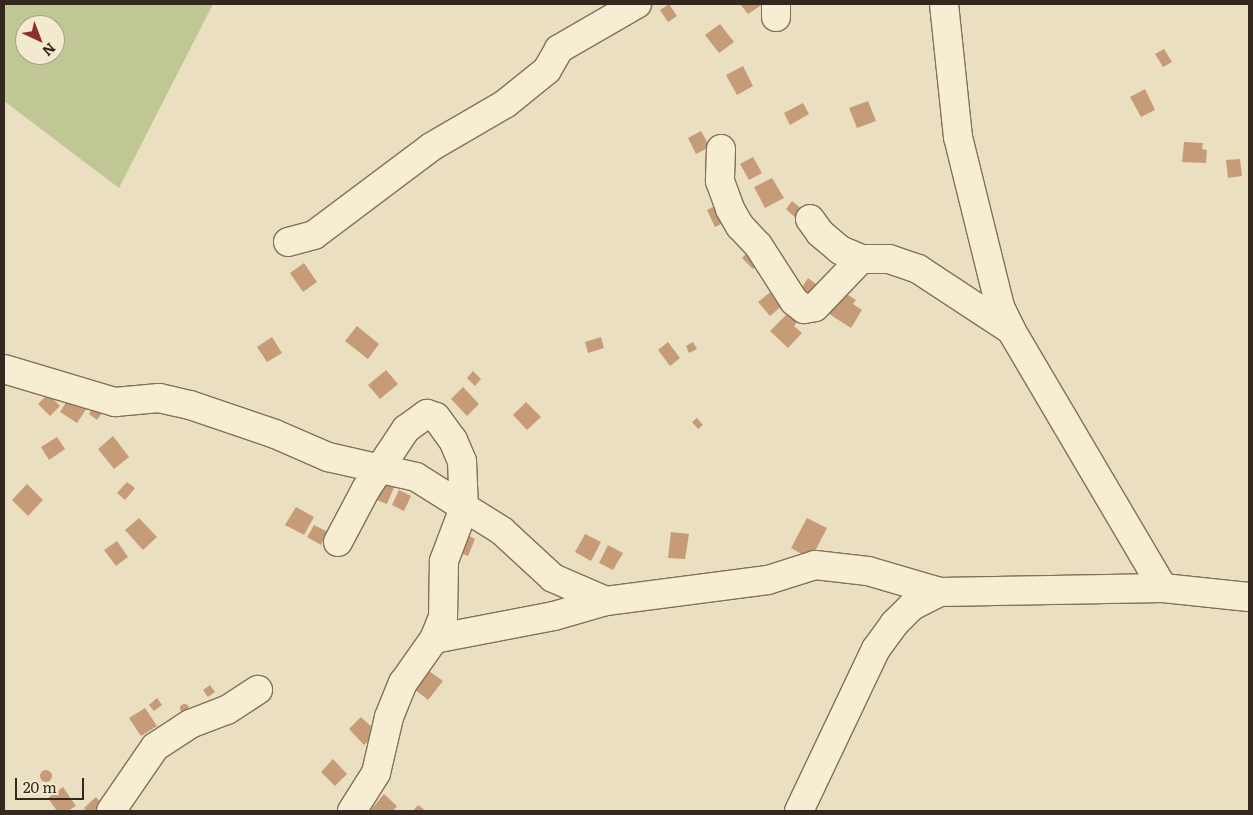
<!DOCTYPE html>
<style>
body{margin:0}
#map{position:relative;width:1253px;height:815px;overflow:hidden;background:#eadfc0;font-family:Literata,serif}
div>[style]{position:absolute}
.green>*{inset:0;background:#c0c795}
.building>*{inset:0;background:#c69c78}
.round{border-radius:50%}
.roads{filter:drop-shadow(1px 0 #827159) drop-shadow(-1px 0 #827159) drop-shadow(0 1px #827159) drop-shadow(0 -1px #827159)}
.minor>*{height:28px;margin:-14px;padding:0 14px;transform-origin:14px;border-radius:14px;background:#f6edd2}
span{translate:-50% -50%;white-space:nowrap;text-align:center;line-height:1.15;-webkit-text-stroke:5px #f2eacf;paint-order:stroke}
.frame{position:absolute;inset:0;border:5px solid #33281d;pointer-events:none}
.north{position:absolute;left:15px;top:15px;width:50px;height:50px;box-sizing:border-box;background:#f2eacf;border:1px solid #a69c88;border-radius:50%;rotate:137deg;font-size:14px;font-weight:700;line-height:20px;text-align:center;color:#33281d}
.north::after{content:'';display:block;margin:auto;width:18px;height:22px;background:#8d302d;clip-path:polygon(50% 0,100% 100%,50% 72%,0 100%)}
.scale{position:absolute;left:15px;top:778px;width:69px;height:22px;box-sizing:border-box;border:2px solid #33281d;border-top:0;padding-left:6px;font-size:15px;line-height:18px;white-space:nowrap;color:#33281d;-webkit-text-stroke:4px #f2eacf;paint-order:stroke}
</style>
<div id="map">
<div class="green">
<div style="clip-path:polygon(evenodd,4px 4px,213px 4px,119px 188px,4px 101px,4px 4px,25px 25px,55px 25px,55px 55px,25px 55px,25px 25px)"></div>
</div>
<div class="building">
<div style="clip-path:polygon(669px 4px,677px 16px,668px 22px,660px 10px)"></div>
<div style="clip-path:polygon(740px 4px,763px 4px,748px 14px)"></div>
<div style="clip-path:polygon(720px 24px,734px 42px,719px 53px,705px 35px)"></div>
<div style="clip-path:polygon(1164px 49px,1172px 62px,1163px 67px,1155px 54px)"></div>
<div style="clip-path:polygon(743px 66px,753px 86px,737px 95px,726px 75px)"></div>
<div style="clip-path:polygon(1145px 89px,1155px 110px,1141px 117px,1130px 97px)"></div>
<div style="clip-path:polygon(868px 101px,876px 121px,857px 128px,849px 108px)"></div>
<div style="clip-path:polygon(803px 103px,809px 114px,790px 125px,784px 113px)"></div>
<div style="clip-path:polygon(701px 131px,710px 147px,696px 154px,688px 138px)"></div>
<div style="clip-path:polygon(1184px 142px,1203px 143px,1202px 149px,1207px 150px,1206px 163px,1182px 162px)"></div>
<div style="clip-path:polygon(753px 157px,762px 173px,749px 180px,740px 164px)"></div>
<div style="clip-path:polygon(1240px 159px,1242px 176px,1228px 178px,1226px 160px)"></div>
<div style="clip-path:polygon(772px 178px,784px 198px,765px 208px,754px 187px)"></div>
<div style="clip-path:polygon(792px 201px,805px 212px,798px 220px,786px 209px)"></div>
<div style="clip-path:polygon(719px 204px,727px 221px,715px 227px,707px 210px)"></div>
<div style="clip-path:polygon(752px 248px,763px 260px,753px 269px,742px 258px)"></div>
<div style="clip-path:polygon(304px 263px,317px 282px,303px 292px,290px 273px)"></div>
<div style="clip-path:polygon(808px 278px,824px 290px,817px 300px,801px 289px)"></div>
<div style="clip-path:polygon(773px 290px,784px 304px,770px 316px,758px 302px)"></div>
<div style="clip-path:polygon(840px 290px,856px 300px,853px 304px,862px 310px,851px 328px,826px 312px)"></div>
<div style="clip-path:polygon(789px 312px,798px 321px,794px 326px,802px 333px,788px 348px,770px 331px)"></div>
<div style="clip-path:polygon(357px 326px,379px 344px,368px 359px,345px 341px)"></div>
<div style="clip-path:polygon(272px 337px,282px 353px,267px 362px,257px 347px)"></div>
<div style="clip-path:polygon(601px 337px,604px 348px,588px 353px,585px 342px)"></div>
<div style="clip-path:polygon(668px 342px,680px 358px,670px 366px,658px 350px)"></div>
<div style="clip-path:polygon(693px 342px,697px 349px,689px 353px,686px 346px)"></div>
<div style="clip-path:polygon(386px 370px,398px 384px,380px 399px,368px 385px)"></div>
<div style="clip-path:polygon(473px 371px,481px 379px,475px 386px,467px 378px)"></div>
<div style="clip-path:polygon(463px 387px,479px 404px,467px 416px,451px 399px)"></div>
<div style="clip-path:polygon(72px 393px,89px 405px,77px 423px,60px 412px)"></div>
<div style="clip-path:polygon(48px 394px,60px 406px,50px 416px,38px 404px)"></div>
<div style="clip-path:polygon(97px 401px,106px 407px,97px 420px,89px 414px)"></div>
<div style="clip-path:polygon(526px 402px,541px 417px,527px 430px,513px 415px)"></div>
<div style="clip-path:polygon(697px 418px,703px 425px,698px 429px,692px 422px)"></div>
<div style="clip-path:polygon(113px 436px,129px 457px,114px 469px,98px 449px)"></div>
<div style="clip-path:polygon(57px 437px,65px 449px,49px 460px,41px 447px)"></div>
<div style="clip-path:polygon(382px 480px,395px 485px,387px 504px,374px 499px)"></div>
<div style="clip-path:polygon(127px 482px,135px 488px,125px 500px,117px 493px)"></div>
<div style="clip-path:polygon(27px 484px,43px 500px,28px 516px,12px 500px)"></div>
<div style="clip-path:polygon(399px 490px,411px 496px,404px 511px,392px 505px)"></div>
<div style="clip-path:polygon(296px 507px,314px 517px,304px 535px,285px 525px)"></div>
<div style="clip-path:polygon(139px 518px,157px 537px,143px 550px,125px 530px)"></div>
<div style="clip-path:polygon(807px 518px,827px 528px,811px 559px,791px 548px)"></div>
<div style="clip-path:polygon(314px 525px,328px 532px,321px 545px,307px 537px)"></div>
<div style="clip-path:polygon(461px 532px,475px 539px,468px 556px,453px 550px)"></div>
<div style="clip-path:polygon(671px 532px,689px 534px,685px 559px,668px 558px)"></div>
<div style="clip-path:polygon(585px 534px,601px 542px,591px 561px,575px 552px)"></div>
<div style="clip-path:polygon(117px 541px,128px 557px,116px 566px,104px 550px)"></div>
<div style="clip-path:polygon(608px 545px,623px 553px,613px 570px,599px 563px)"></div>
<div style="clip-path:polygon(422px 666px,443px 681px,428px 700px,408px 684px)"></div>
<div style="clip-path:polygon(210px 685px,215px 692px,208px 697px,203px 690px)"></div>
<div style="clip-path:polygon(157px 698px,162px 705px,154px 711px,149px 705px)"></div>
<div class="round" style="left:179.5px;top:703.5px;width:9px;height:9px"></div>
<div style="clip-path:polygon(145px 708px,157px 726px,141px 736px,129px 718px)"></div>
<div style="clip-path:polygon(361px 717px,377px 732px,364px 745px,349px 729px)"></div>
<div style="clip-path:polygon(333px 759px,347px 774px,335px 786px,321px 772px)"></div>
<div class="round" style="left:40px;top:770px;width:12px;height:12px"></div>
<div style="clip-path:polygon(63px 787px,76px 806px,68px 811px,57px 811px,48px 798px)"></div>
<div style="clip-path:polygon(384px 794px,397px 806px,393px 811px,370px 811px)"></div>
<div style="clip-path:polygon(96px 797px,104px 806px,99px 811px,87px 811px,84px 808px)"></div>
<div style="clip-path:polygon(418px 805px,426px 811px,413px 811px)"></div>
</div>
<div class="roads">
<div class="minor">
<div style="left:776px;top:4px;width:13px;rotate:90deg"></div>
<div style="left:944px;top:4px;width:134px;rotate:84deg"></div>
<div style="left:958px;top:137px;width:175px;rotate:76.1deg"></div>
<div style="left:1000px;top:307px;width:25px;rotate:64deg"></div>
<div style="left:1011px;top:330px;width:299px;rotate:59.5deg"></div>
<div style="left:721px;top:149px;width:32px;rotate:92deg"></div>
<div style="left:720px;top:181px;width:30px;rotate:70deg"></div>
<div style="left:730px;top:209px;width:20px;rotate:60deg"></div>
<div style="left:740px;top:226px;width:26px;rotate:47deg"></div>
<div style="left:758px;top:245px;width:67px;rotate:57.3deg"></div>
<div style="left:794px;top:301px;width:13px;rotate:39deg"></div>
<div style="left:804px;top:309px;width:11px;rotate:-10deg"></div>
<div style="left:815px;top:307px;width:66px;rotate:-46.2deg"></div>
<div style="left:810px;top:219px;width:17px;rotate:54deg"></div>
<div style="left:820px;top:233px;width:26px;rotate:40deg"></div>
<div style="left:840px;top:250px;width:23px;rotate:23deg"></div>
<div style="left:861px;top:259px;width:28px"></div>
<div style="left:889px;top:259px;width:31px;rotate:19deg"></div>
<div style="left:918px;top:269px;width:111px;rotate:33.3deg"></div>
<div style="left:288px;top:242px;width:27px;rotate:-15deg"></div>
<div style="left:314px;top:235px;width:146px;rotate:-36.9deg"></div>
<div style="left:431px;top:147px;width:86px;rotate:-30.2deg"></div>
<div style="left:505px;top:104px;width:54px;rotate:-39deg"></div>
<div style="left:547px;top:70px;width:24px;rotate:-60deg"></div>
<div style="left:559px;top:49px;width:90px;rotate:-30deg"></div>
<div style="left:4px;top:369px;width:116px;rotate:16.6deg"></div>
<div style="left:115px;top:402px;width:44px;rotate:-5.2deg"></div>
<div style="left:159px;top:398px;width:32px;rotate:13deg"></div>
<div style="left:190px;top:405px;width:90px;rotate:18.8deg"></div>
<div style="left:275px;top:434px;width:58px;rotate:23.5deg"></div>
<div style="left:328px;top:457px;width:90px;rotate:12.8deg"></div>
<div style="left:416px;top:477px;width:102px;rotate:32.1deg"></div>
<div style="left:502px;top:531px;width:69px;rotate:42.7deg"></div>
<div style="left:553px;top:578px;width:58px;rotate:23.5deg"></div>
<div style="left:338px;top:542px;width:60px;rotate:-62.2deg"></div>
<div style="left:366px;top:489px;width:72px;rotate:-56.3deg"></div>
<div style="left:406px;top:429px;width:26px;rotate:-36deg"></div>
<div style="left:427px;top:414px;width:9px;rotate:18deg"></div>
<div style="left:436px;top:417px;width:29px;rotate:54deg"></div>
<div style="left:453px;top:440px;width:23px;rotate:67deg"></div>
<div style="left:462px;top:461px;width:47px;rotate:87.6deg"></div>
<div style="left:464px;top:508px;width:57px;rotate:110.7deg"></div>
<div style="left:444px;top:561px;width:56px;rotate:91deg"></div>
<div style="left:443px;top:617px;width:24px;rotate:112deg"></div>
<div style="left:111px;top:811px;width:78px;rotate:-55.5deg"></div>
<div style="left:155px;top:747px;width:42px;rotate:-33.3deg"></div>
<div style="left:190px;top:724px;width:40px;rotate:-21deg"></div>
<div style="left:227px;top:710px;width:37px;rotate:-33deg"></div>
<div style="left:352px;top:811px;width:45px;rotate:-57.7deg"></div>
<div style="left:376px;top:773px;width:57px;rotate:-76.9deg"></div>
<div style="left:389px;top:717px;width:37px;rotate:-68deg"></div>
<div style="left:403px;top:683px;width:54px;rotate:-54.8deg"></div>
<div style="left:434px;top:639px;width:122px;rotate:-10.9deg"></div>
<div style="left:554px;top:616px;width:54px;rotate:-16.1deg"></div>
<div style="left:606px;top:601px;width:163px;rotate:-7.4deg"></div>
<div style="left:768px;top:580px;width:49px;rotate:-17.7deg"></div>
<div style="left:815px;top:565px;width:53px;rotate:6.5deg"></div>
<div style="left:868px;top:571px;width:75px;rotate:16.3deg"></div>
<div style="left:799px;top:811px;width:179px;rotate:-64.6deg"></div>
<div style="left:876px;top:649px;width:31px;rotate:-54deg"></div>
<div style="left:894px;top:624px;width:25px;rotate:-45deg"></div>
<div style="left:912px;top:606px;width:31px;rotate:-27deg"></div>
<div style="left:940px;top:592px;width:223px;rotate:-1deg"></div>
<div style="left:1163px;top:588px;width:86px;rotate:6deg"></div>
</div>
</div>
<div class="frame"></div>
<div class="north">N</div>
<div class="scale">20 m</div>
</div>
